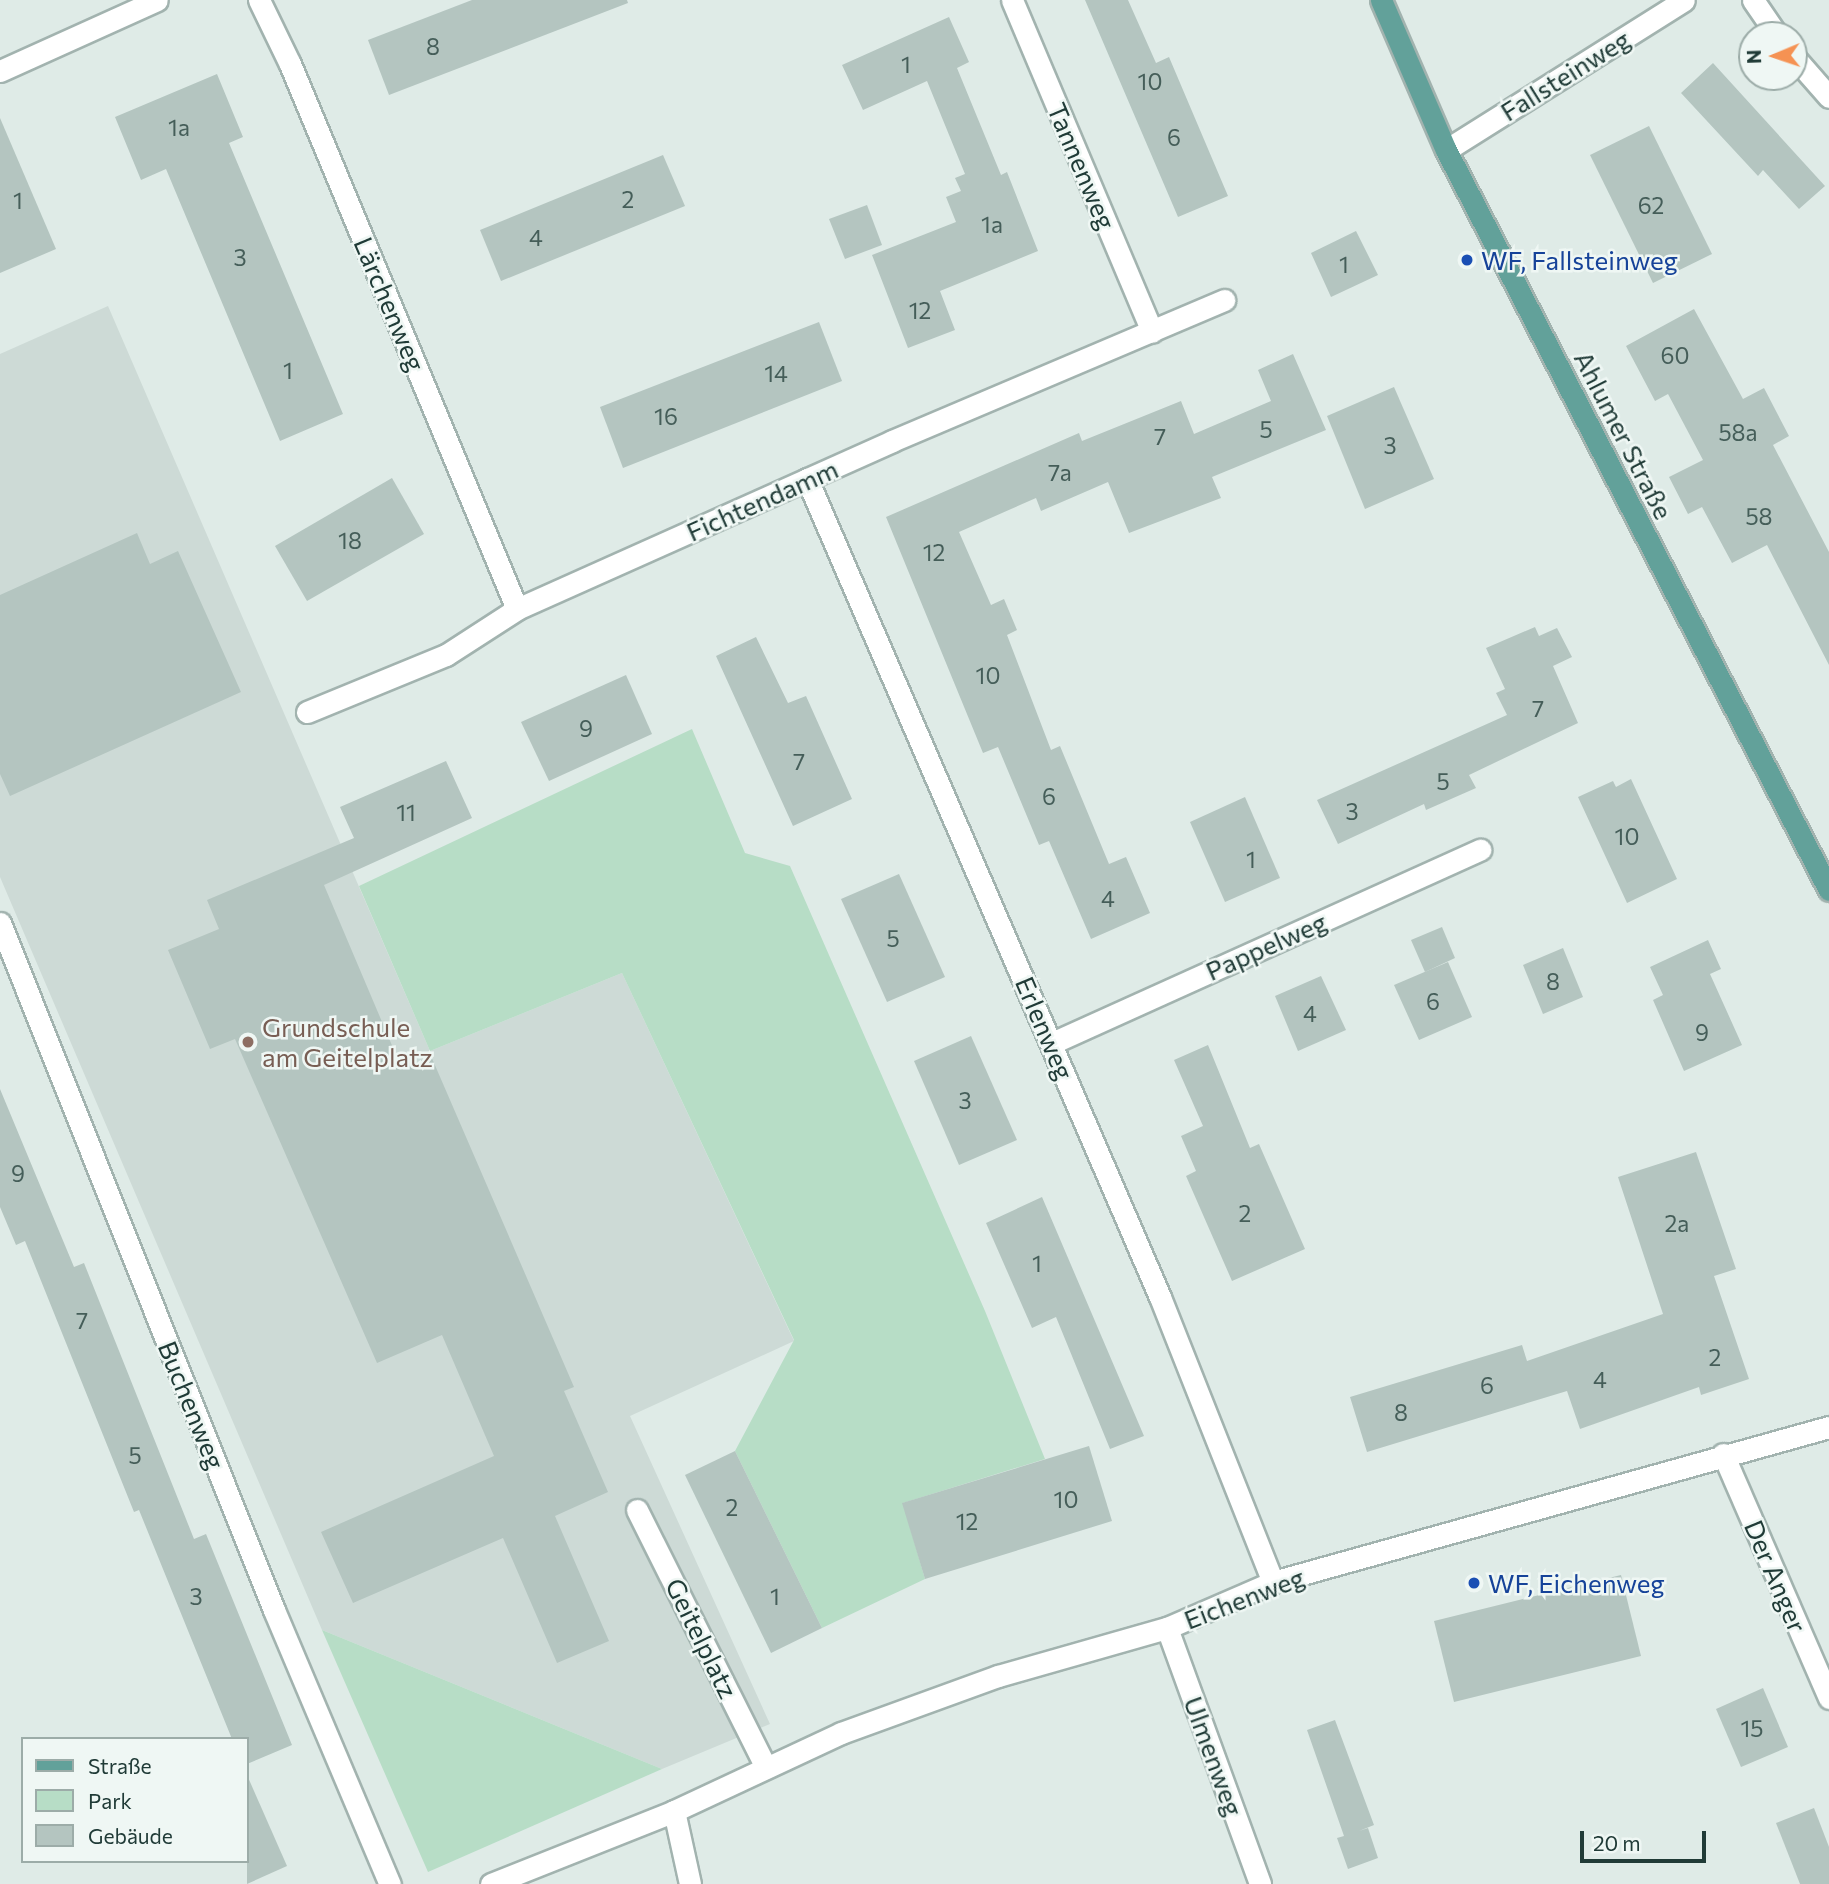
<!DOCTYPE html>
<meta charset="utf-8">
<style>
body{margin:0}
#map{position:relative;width:1829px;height:1884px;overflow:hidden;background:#dfebe7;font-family:Commissioner,sans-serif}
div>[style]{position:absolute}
.built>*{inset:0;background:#cddad6}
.green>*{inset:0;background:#b7ddc6}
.building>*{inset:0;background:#b4c5c0}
.roads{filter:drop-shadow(2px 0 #a2b3af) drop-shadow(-2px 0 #a2b3af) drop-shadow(0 2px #a2b3af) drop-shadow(0 -2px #a2b3af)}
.minor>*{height:21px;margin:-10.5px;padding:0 10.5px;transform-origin:10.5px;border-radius:10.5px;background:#fff}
.major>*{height:21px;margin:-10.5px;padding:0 10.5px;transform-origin:10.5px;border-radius:10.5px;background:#62a19a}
.dots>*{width:19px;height:19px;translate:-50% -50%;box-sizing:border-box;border:4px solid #eff7f4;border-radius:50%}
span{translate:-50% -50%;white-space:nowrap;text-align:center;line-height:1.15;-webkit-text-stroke:5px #eff7f4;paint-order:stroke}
.number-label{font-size:23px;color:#455e59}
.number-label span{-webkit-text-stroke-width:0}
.street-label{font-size:26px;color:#203b37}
.transit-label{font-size:26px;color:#164399}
.left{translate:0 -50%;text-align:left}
.education-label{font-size:26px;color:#785e54}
.legend{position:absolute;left:21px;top:1737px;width:228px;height:126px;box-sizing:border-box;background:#eff7f4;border:2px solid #9caca8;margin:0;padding:9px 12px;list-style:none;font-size:21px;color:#203b37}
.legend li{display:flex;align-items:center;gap:14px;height:35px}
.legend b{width:35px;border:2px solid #9caca8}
.north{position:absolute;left:1738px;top:21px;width:70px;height:70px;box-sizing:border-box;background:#eff7f4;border:2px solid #9caca8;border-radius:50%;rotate:268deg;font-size:19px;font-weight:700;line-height:28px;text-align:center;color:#203b37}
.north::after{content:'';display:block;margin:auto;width:24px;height:32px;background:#f59253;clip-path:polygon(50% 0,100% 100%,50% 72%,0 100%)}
.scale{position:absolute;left:1580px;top:1831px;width:126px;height:32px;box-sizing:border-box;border:4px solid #203b37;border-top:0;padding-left:9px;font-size:21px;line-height:24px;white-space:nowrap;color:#203b37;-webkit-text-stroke:5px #eff7f4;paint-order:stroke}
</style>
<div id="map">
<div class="built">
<div style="clip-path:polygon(108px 306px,430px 1051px,622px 973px,794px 1341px,630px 1416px,770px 1724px,662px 1769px,322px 1630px,0 877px,0 354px)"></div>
</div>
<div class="green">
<div style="clip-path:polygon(692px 729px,745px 853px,790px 866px,985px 1311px,1045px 1459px,903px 1503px,925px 1579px,822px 1628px,735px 1451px,794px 1340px,622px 973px,430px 1051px,359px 886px)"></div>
<div style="clip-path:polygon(322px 1630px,662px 1769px,428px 1872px)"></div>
</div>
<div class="building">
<div style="clip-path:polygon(472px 0,627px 0,628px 3px,389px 95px,368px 40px)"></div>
<div style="clip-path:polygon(1085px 0,1128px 0,1156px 63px,1169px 57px,1228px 196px,1178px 217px)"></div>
<div style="clip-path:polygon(949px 17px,969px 62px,957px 68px,1001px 175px,1007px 172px,1038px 251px,940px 291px,955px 330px,908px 348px,872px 255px,956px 222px,946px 197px,961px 191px,955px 178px,965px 174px,927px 81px,863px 110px,842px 65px)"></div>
<div style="clip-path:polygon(1713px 63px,1825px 186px,1799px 209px,1763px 170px,1758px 176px,1681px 93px)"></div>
<div style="clip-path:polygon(217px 74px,243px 137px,229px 143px,343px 414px,280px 441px,166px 169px,141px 180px,115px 117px)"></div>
<div style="clip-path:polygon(0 118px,56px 249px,0 273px)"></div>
<div style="clip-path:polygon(1649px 126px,1712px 254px,1653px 283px,1590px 155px)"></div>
<div style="clip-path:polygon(663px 155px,685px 206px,501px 281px,480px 230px)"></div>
<div style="clip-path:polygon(867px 205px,882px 245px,845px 259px,829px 219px)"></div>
<div style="clip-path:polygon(1356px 231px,1378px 275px,1331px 297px,1311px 253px)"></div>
<div style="clip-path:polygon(1694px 309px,1743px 399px,1764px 388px,1789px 436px,1773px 445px,1829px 552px,1829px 665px,1767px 545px,1732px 563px,1702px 507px,1688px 514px,1669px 477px,1703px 460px,1668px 394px,1655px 401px,1626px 346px)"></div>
<div style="clip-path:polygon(819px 322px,842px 381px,623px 468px,600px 407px)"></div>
<div style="clip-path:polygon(1293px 354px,1326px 430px,1212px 477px,1221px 498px,1129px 533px,1108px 482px,1041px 511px,1036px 498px,959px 532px,991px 605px,1004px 599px,1017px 630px,1007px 635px,1051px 750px,1060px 746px,1109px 864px,1126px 857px,1150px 913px,1091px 939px,1049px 841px,1039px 845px,998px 747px,983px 753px,886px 517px,1079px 433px,1082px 441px,1181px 401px,1194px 434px,1271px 401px,1258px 370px)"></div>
<div style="clip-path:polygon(1394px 387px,1434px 479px,1365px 509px,1327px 416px)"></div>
<div style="clip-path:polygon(392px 478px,424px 534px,307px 601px,275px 546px)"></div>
<div style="clip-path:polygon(137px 533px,150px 564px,178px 551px,241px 692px,10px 796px,0 774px,0 595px)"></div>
<div style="clip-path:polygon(1535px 627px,1539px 636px,1557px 628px,1572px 657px,1553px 666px,1578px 723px,1469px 775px,1476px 788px,1426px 810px,1424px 804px,1338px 844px,1317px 800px,1507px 715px,1496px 693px,1505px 689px,1486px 648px)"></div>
<div style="clip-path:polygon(756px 637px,788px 703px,806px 696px,852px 799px,793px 826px,716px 656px)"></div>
<div style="clip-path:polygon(626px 675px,652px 734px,549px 781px,521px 722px)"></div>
<div style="clip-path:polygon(446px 761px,472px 818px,324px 885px,402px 1069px,431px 1056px,574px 1387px,564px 1391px,608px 1492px,555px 1516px,609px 1641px,557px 1663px,503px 1538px,353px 1603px,321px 1532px,494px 1456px,442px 1335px,377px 1363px,235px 1039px,210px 1049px,168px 950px,219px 929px,207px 900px,354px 838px,340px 807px)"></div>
<div style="clip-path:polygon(1631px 779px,1677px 879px,1627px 903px,1578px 797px,1613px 781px,1616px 787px)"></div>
<div style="clip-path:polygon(1245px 797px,1280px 878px,1225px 902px,1190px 822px)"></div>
<div style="clip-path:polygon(899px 874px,945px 977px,887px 1002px,841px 899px)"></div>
<div style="clip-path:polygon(1442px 927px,1455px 958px,1425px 972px,1411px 940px)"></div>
<div style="clip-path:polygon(1708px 940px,1721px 969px,1710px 974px,1742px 1045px,1684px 1071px,1653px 1000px,1663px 995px,1650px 967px)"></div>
<div style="clip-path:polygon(1563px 948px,1583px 997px,1543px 1014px,1523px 965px)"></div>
<div style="clip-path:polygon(1448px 962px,1472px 1017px,1419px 1040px,1394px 985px)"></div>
<div style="clip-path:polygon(1321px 976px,1346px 1030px,1298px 1051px,1275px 996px)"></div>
<div style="clip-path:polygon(971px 1036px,1017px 1140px,959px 1165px,914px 1061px)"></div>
<div style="clip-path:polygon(1208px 1045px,1250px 1148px,1259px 1144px,1305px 1249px,1232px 1281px,1186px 1176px,1196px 1171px,1181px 1136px,1203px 1126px,1174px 1060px)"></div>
<div style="clip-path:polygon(0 1089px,74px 1267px,84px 1263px,194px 1539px,206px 1534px,292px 1745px,247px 1764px,247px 1739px,232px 1739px,139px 1510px,134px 1512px,25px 1241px,16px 1245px,0 1207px)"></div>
<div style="clip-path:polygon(1696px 1152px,1736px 1269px,1714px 1276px,1749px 1379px,1701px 1395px,1699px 1387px,1580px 1429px,1567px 1391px,1367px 1452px,1350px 1397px,1522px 1345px,1527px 1361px,1663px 1314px,1618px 1177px)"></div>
<div style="clip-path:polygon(1042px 1197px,1144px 1436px,1110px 1449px,1056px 1317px,1032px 1328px,986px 1223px)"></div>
<div style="clip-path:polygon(1089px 1446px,1112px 1521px,925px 1579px,902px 1503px)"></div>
<div style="clip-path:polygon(735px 1451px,822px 1628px,771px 1653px,685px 1475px)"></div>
<div style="clip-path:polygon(1621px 1575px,1641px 1656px,1454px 1702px,1434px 1621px)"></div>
<div style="clip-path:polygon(1763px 1688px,1788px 1747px,1741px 1767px,1716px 1709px)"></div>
<div style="clip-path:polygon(1335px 1720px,1374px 1825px,1359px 1831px,1368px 1828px,1378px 1858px,1348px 1869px,1337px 1838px,1344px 1836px,1307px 1730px)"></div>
<div style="clip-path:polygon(247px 1775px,287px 1866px,247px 1884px)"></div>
<div style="clip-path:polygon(1814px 1808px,1829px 1847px,1829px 1884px,1800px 1884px,1776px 1823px)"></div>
</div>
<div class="roads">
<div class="minor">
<div style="left:259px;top:0;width:71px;rotate:64.2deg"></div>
<div style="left:290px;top:64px;width:590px;rotate:67.39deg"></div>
<div style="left:1012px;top:0;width:360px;rotate:67.1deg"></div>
<div style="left:1753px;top:0;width:42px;rotate:55.6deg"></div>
<div style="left:1794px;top:57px;width:53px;rotate:48.8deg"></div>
<div style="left:0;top:71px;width:172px;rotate:-24.3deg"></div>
<div style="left:1446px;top:150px;width:281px;rotate:-32.2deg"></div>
<div style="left:807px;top:479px;width:891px;rotate:66.66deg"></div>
<div style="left:1160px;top:1297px;width:307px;rotate:68.4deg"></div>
<div style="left:307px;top:712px;width:150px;rotate:-22.3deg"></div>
<div style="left:446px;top:655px;width:85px;rotate:-32.9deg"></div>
<div style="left:517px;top:609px;width:411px;rotate:-24.1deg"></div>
<div style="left:892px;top:441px;width:361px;rotate:-23deg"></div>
<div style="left:0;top:923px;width:740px;rotate:68.26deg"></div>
<div style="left:274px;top:1610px;width:298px;rotate:67.1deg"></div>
<div style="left:1052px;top:1043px;width:470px;rotate:-24.3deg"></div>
<div style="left:1723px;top:1454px;width:266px;rotate:66.5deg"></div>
<div style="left:637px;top:1510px;width:288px;rotate:63.4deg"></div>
<div style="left:1167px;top:1628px;width:272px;rotate:70deg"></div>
<div style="left:674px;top:1811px;width:75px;rotate:77.6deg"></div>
<div style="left:491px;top:1884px;width:197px;rotate:-21.7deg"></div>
<div style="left:674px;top:1811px;width:184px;rotate:-25deg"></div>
<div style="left:841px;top:1733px;width:167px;rotate:-20deg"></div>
<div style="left:998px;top:1676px;width:176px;rotate:-15.9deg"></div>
<div style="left:1167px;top:1628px;width:116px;rotate:-23.5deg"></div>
<div style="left:1273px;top:1582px;width:577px;rotate:-15.58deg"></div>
</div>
<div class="major">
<div style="left:1381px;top:0;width:163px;rotate:66.6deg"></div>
<div style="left:1446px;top:150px;width:833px;rotate:62.64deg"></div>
</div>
</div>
<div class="dots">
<div style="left:1467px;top:260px;background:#1a4fb4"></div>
<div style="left:248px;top:1042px;background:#8d6e63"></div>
<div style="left:1474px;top:1583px;background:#1a4fb4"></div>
</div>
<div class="number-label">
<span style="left:433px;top:46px">8</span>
<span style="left:906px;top:64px">1</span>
<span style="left:1150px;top:81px">10</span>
<span style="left:179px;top:127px">1a</span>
<span style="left:1174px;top:137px">6</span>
<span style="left:628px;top:199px">2</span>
<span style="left:18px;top:200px">1</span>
<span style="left:1651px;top:205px">62</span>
<span style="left:992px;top:224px">1a</span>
<span style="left:536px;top:237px">4</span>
<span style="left:240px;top:257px">3</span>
<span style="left:1344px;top:264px">1</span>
<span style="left:920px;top:310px">12</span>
<span style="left:1675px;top:355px">60</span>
<span style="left:288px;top:370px">1</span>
<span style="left:776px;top:373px">14</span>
<span style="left:666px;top:416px">16</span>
<span style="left:1266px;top:429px">5</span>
<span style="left:1738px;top:432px">58a</span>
<span style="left:1160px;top:436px">7</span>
<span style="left:1390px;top:445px">3</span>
<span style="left:1060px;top:472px">7a</span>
<span style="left:1759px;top:516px">58</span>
<span style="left:350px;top:540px">18</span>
<span style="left:934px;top:552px">12</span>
<span style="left:988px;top:675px">10</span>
<span style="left:1538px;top:708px">7</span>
<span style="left:586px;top:728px">9</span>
<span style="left:799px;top:761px">7</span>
<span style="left:1443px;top:781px">5</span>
<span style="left:1049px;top:796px">6</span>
<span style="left:1352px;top:811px">3</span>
<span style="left:406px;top:812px">11</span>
<span style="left:1627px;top:836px">10</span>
<span style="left:1251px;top:859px">1</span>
<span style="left:1108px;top:898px">4</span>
<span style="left:893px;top:938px">5</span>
<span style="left:1553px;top:981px">8</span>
<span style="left:1433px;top:1001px">6</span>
<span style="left:1310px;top:1013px">4</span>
<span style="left:1702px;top:1032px">9</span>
<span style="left:965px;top:1100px">3</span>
<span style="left:18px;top:1173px">9</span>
<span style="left:1245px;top:1213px">2</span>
<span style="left:1677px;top:1223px">2a</span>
<span style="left:1037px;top:1263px">1</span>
<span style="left:82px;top:1320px">7</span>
<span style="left:1715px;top:1357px">2</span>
<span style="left:1600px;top:1379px">4</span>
<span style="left:1487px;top:1385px">6</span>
<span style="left:1401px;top:1412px">8</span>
<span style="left:135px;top:1455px">5</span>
<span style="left:1066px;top:1499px">10</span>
<span style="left:732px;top:1507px">2</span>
<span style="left:967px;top:1521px">12</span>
<span style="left:196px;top:1596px">3</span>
<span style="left:775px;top:1596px">1</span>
<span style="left:1752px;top:1728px">15</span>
</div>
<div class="street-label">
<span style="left:1565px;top:75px;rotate:-32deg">Fallsteinweg</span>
<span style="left:1082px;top:166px;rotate:67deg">Tannenweg</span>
<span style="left:390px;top:304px;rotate:67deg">Lärchenweg</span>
<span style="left:1624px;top:435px;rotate:63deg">Ahlumer Straße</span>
<span style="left:762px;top:500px;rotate:-24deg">Fichtendamm</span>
<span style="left:1266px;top:946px;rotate:-24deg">Pappelweg</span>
<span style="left:1045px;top:1028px;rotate:67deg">Erlenweg</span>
<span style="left:192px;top:1405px;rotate:68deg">Buchenweg</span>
<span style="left:1776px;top:1576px;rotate:67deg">Der Anger</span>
<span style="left:1244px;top:1598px;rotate:-21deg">Eichenweg</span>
<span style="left:702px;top:1638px;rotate:64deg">Geitelplatz</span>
<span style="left:1214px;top:1756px;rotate:70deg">Ulmenweg</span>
</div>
<div class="transit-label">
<span class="left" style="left:1481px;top:260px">WF, Fallsteinweg</span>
<span class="left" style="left:1488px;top:1583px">WF, Eichenweg</span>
</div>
<div class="education-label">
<span class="left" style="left:262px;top:1042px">Grundschule<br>am Geitelplatz</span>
</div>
<ul class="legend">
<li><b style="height:9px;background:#62a19a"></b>Straße</li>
<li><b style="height:19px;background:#b7ddc6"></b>Park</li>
<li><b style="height:19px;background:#b4c5c0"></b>Gebäude</li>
</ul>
<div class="north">N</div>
<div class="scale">20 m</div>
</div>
